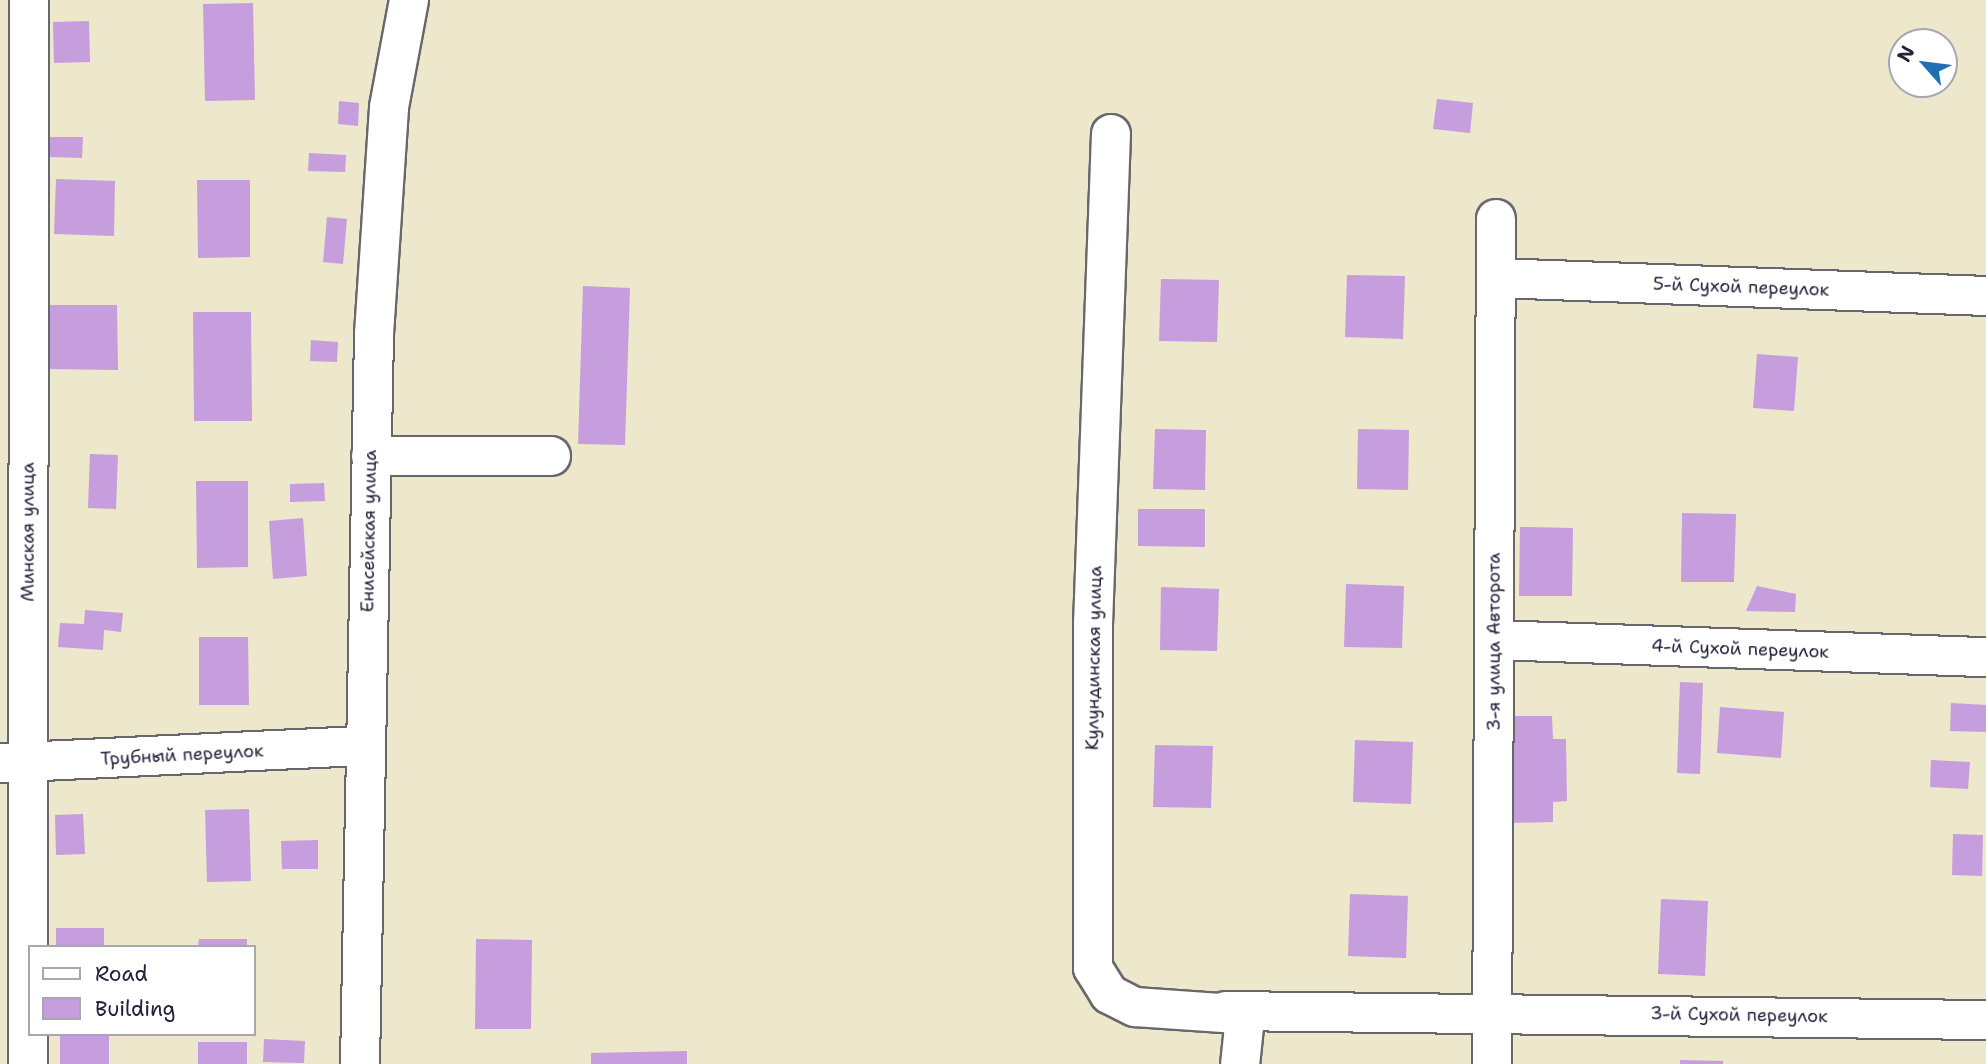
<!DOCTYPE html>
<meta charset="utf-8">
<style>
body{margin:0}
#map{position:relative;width:1986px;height:1064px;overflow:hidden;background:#ede7cc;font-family:"Shantell Sans",sans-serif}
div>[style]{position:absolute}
.building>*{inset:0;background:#c69ddd}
.roads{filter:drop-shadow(2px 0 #69676e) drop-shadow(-2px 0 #69676e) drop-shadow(0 2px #69676e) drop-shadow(0 -2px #69676e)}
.minor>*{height:38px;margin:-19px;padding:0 19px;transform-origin:19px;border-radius:19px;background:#fff}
span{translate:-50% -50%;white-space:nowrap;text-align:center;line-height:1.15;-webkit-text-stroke:5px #fff;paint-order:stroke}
.street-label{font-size:18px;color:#22223b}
.legend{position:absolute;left:28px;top:945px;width:228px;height:91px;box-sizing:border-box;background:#fff;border:2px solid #a7a7b1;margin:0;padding:9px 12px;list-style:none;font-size:21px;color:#22223b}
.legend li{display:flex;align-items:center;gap:14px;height:35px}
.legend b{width:35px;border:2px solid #a7a7b1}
.north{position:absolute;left:1888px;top:28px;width:70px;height:70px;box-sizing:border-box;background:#fff;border:2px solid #a7a7b1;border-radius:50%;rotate:298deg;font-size:19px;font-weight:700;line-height:28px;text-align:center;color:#22223b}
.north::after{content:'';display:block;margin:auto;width:24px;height:32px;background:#1f6fb2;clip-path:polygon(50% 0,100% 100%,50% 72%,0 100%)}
</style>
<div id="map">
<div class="building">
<div style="clip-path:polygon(253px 3px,255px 100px,205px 101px,203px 4px)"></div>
<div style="clip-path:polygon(89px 21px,90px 62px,54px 63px,53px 22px)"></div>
<div style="clip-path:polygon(1437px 99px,1473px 103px,1470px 133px,1433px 129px)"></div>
<div style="clip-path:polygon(339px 101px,359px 103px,358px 126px,338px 124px)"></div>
<div style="clip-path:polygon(49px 137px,83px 137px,82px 158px,49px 157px)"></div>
<div style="clip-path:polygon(309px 153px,346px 155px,345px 172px,308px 171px)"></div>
<div style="clip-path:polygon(56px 179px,115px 181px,114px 236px,54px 234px)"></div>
<div style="clip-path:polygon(197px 180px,250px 180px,250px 257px,198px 258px)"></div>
<div style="clip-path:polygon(327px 217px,347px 219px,343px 264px,323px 262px)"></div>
<div style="clip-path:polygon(1347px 275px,1405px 276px,1403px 339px,1345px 337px)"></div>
<div style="clip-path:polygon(1161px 279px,1219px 280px,1217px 342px,1159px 341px)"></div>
<div style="clip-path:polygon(583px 286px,630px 288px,625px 445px,578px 444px)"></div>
<div style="clip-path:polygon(48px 305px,117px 305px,118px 370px,48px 369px)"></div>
<div style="clip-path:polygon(193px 312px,251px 312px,252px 421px,194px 421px)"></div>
<div style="clip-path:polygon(311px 340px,338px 342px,337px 362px,310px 361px)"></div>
<div style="clip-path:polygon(1757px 354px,1798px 357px,1794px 411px,1753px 408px)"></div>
<div style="clip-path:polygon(1155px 429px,1206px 430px,1205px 490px,1153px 489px)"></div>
<div style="clip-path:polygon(1358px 429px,1409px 430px,1408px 490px,1357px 489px)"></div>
<div style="clip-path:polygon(90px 454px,118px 455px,116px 509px,88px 508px)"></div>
<div style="clip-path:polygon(196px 481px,248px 481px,248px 567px,197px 568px)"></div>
<div style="clip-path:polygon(324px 483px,325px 501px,290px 502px,290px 484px)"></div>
<div style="clip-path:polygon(1138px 509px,1205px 509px,1205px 547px,1138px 546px)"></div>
<div style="clip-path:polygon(1682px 513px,1736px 514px,1734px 582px,1681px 582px)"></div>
<div style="clip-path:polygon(303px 518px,307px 576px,273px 579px,269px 521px)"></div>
<div style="clip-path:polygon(1520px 527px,1573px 528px,1572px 596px,1519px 596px)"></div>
<div style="clip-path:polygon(1346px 584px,1404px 586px,1402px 648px,1344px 647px)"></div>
<div style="clip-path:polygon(1757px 586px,1796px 594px,1795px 612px,1746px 611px)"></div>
<div style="clip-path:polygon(1161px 587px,1219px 589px,1217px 651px,1160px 650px)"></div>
<div style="clip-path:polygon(85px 610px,123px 613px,121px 632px,104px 630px,103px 650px,58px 647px,60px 623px,84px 624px)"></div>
<div style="clip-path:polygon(199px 637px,248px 637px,249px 705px,199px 705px)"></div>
<div style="clip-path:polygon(1680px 682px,1703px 683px,1700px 774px,1677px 773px)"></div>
<div style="clip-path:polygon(1951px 703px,1986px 705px,1986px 732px,1950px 731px)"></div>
<div style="clip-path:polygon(1720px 707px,1784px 712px,1781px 758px,1717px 753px)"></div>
<div style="clip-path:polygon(1505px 716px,1552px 716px,1553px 739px,1566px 739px,1567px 801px,1553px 802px,1553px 822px,1507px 823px)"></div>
<div style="clip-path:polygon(1355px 740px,1413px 742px,1411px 804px,1353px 802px)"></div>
<div style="clip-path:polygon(1155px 745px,1213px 746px,1211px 808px,1153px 807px)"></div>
<div style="clip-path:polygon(1931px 760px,1970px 762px,1968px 789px,1930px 787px)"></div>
<div style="clip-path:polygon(249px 809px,251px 881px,207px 882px,205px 810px)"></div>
<div style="clip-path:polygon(83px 814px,85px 854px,56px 855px,55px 815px)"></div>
<div style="clip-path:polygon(1953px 834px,1983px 835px,1982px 876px,1952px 875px)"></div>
<div style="clip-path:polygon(318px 840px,318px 869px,282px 869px,281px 841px)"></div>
<div style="clip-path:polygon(1350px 894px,1408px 896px,1406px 958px,1348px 956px)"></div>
<div style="clip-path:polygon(1661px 899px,1708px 901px,1705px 976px,1658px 974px)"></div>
<div style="clip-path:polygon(56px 928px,104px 928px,104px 947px,56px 947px)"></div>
<div style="clip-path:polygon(199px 939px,247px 939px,247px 947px,198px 947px)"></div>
<div style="clip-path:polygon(476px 939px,532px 940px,531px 1029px,475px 1029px)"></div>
<div style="clip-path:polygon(60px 1034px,109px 1034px,109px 1064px,60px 1064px)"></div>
<div style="clip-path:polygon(264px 1039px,305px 1041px,304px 1063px,263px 1062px)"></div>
<div style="clip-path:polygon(198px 1042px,247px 1042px,247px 1064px,198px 1064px)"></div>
<div style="clip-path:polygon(687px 1051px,687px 1064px,591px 1064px,591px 1053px)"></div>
<div style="clip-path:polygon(1680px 1060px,1723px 1061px,1723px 1064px,1680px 1064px)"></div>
</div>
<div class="roads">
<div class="minor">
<div style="left:1111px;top:134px;width:488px;rotate:92.1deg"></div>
<div style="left:1093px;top:622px;width:346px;rotate:90deg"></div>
<div style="left:1093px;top:968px;width:31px;rotate:58deg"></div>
<div style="left:1109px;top:994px;width:29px;rotate:27deg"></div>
<div style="left:1135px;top:1007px;width:99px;rotate:4deg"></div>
<div style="left:1234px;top:1014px;width:16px;rotate:52deg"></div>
<div style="left:1244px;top:1027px;width:37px;rotate:96deg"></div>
<div style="left:1496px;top:278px;width:490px;rotate:2.1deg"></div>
<div style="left:371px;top:456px;width:180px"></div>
<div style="left:1494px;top:640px;width:492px;rotate:2deg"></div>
<div style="left:0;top:763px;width:363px;rotate:-2.7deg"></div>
<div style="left:1226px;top:1011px;width:760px;rotate:0.68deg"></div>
<div style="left:28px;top:1064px;width:1064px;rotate:-89.95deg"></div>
<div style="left:360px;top:1064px;width:730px;rotate:-88.9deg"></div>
<div style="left:374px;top:334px;width:227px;rotate:-86.2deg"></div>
<div style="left:389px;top:107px;width:109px;rotate:-79.4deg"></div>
<div style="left:1492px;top:1064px;width:845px;rotate:-89.73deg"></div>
</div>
</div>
<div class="street-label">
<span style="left:1741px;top:287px;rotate:2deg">5-й Сухой переулок</span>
<span style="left:369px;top:531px;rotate:-89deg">Енисейская улица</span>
<span style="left:28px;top:532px;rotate:-90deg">Минская улица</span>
<span style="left:1494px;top:642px;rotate:-90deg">3-я улица Авторота</span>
<span style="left:1740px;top:649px;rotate:2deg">4-й Сухой переулок</span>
<span style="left:1094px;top:658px;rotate:-89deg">Кулундинская улица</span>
<span style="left:182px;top:755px;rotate:-3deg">Трубный переулок</span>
<span style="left:1739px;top:1015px;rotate:1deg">3-й Сухой переулок</span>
</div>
<ul class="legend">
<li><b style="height:9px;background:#fff"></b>Road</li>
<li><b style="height:19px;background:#c69ddd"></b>Building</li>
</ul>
<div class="north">N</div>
</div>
